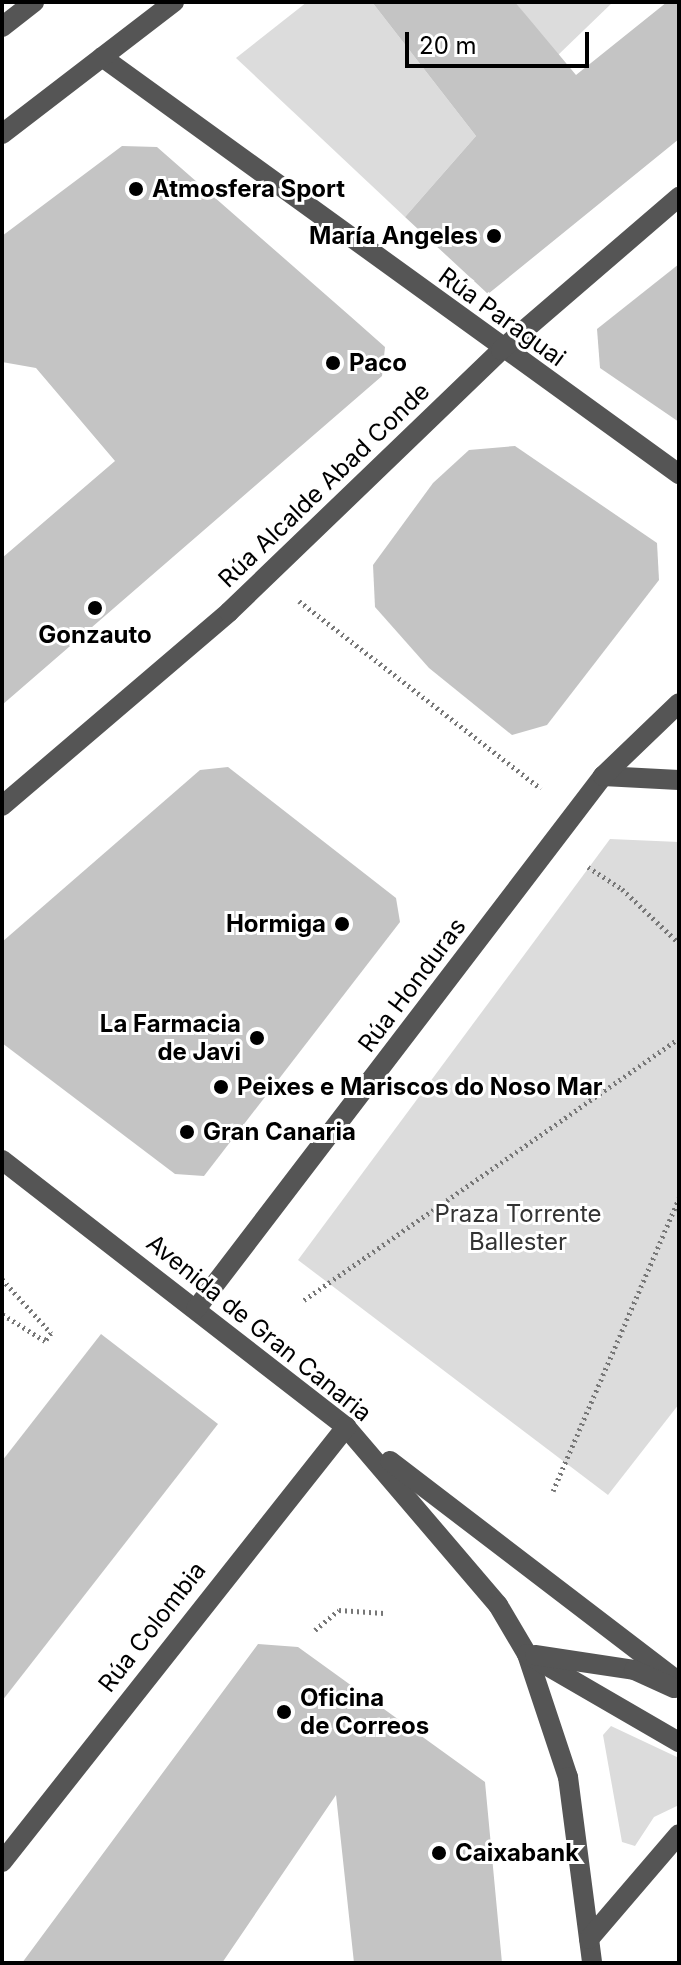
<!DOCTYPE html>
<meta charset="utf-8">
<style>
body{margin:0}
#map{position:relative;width:681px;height:1965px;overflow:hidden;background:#fff;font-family:Inter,sans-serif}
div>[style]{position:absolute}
.green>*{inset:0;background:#dcdcdc}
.building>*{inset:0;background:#c4c4c4}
.path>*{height:5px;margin-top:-2.5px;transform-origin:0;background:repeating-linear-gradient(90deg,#777 0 2px,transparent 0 6px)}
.minor>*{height:20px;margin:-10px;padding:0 10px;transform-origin:10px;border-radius:10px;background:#555}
.dots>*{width:22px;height:22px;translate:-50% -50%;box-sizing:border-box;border:4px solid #fff;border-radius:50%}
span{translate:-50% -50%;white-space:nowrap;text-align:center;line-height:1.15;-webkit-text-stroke:6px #fff;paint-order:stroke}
.poi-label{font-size:24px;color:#000;font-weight:700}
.left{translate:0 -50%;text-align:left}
.right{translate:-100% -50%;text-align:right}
.street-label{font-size:24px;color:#000}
.park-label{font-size:24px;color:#333}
.frame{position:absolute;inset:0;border:4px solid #000;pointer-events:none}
.scale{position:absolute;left:405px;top:32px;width:184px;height:36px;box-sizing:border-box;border:4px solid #000;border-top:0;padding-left:10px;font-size:24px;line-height:28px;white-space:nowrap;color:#000;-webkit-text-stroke:6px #fff;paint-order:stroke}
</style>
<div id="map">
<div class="green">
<div style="clip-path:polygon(307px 2px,372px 2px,476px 136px,405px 217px,236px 58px)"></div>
<div style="clip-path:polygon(515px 2px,613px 2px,557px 56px)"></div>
<div style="clip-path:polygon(610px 839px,679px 842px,679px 1404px,608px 1495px,298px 1260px)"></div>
<div style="clip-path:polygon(611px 1726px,679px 1758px,679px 1805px,654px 1817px,635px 1846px,622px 1842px,603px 1735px)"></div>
</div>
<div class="building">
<div style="clip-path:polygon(372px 2px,515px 2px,576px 75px,667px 2px,679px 2px,679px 139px,488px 294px,405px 217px,476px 136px)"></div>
<div style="clip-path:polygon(122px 146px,157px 147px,350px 316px,385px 347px,382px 376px,2px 705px,2px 558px,115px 461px,36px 368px,2px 362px,2px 236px)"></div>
<div style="clip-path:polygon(679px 264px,679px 422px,600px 368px,597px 329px)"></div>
<div style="clip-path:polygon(515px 446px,657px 543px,659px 580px,547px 725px,512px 735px,429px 668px,375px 607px,373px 565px,433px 483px,469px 450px)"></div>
<div style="clip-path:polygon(228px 767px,396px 898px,400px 922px,204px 1176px,175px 1174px,2px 1043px,2px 942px,200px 770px)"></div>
<div style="clip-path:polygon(101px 1334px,218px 1424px,2px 1701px,2px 1461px)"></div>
<div style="clip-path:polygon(258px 1644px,298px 1647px,485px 1782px,502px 1963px,354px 1963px,336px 1795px,222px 1963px,22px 1963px)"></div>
</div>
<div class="path">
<div style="left:299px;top:601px;width:306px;rotate:37.8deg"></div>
<div style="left:588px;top:867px;width:40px;rotate:32.9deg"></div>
<div style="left:622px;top:889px;width:79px;rotate:43.5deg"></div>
<div style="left:2px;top:1279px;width:73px;rotate:47.8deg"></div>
<div style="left:51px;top:1333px;width:10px;rotate:127deg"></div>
<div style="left:45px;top:1341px;width:51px;rotate:-147.9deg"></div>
<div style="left:304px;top:1300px;width:457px;rotate:-34.9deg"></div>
<div style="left:553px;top:1491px;width:319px;rotate:-66.7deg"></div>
<div style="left:315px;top:1630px;width:31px;rotate:-40deg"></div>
<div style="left:339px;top:1610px;width:45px;rotate:3.8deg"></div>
</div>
<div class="minor">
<div style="left:2px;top:27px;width:41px;rotate:-38deg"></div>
<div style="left:102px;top:57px;width:712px;rotate:35.86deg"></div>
<div style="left:2px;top:134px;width:217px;rotate:-37.5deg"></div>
<div style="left:603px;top:776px;width:76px;rotate:3deg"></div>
<div style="left:2px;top:806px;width:299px;rotate:-40.5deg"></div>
<div style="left:229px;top:612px;width:378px;rotate:-43.9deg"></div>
<div style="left:501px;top:350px;width:235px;rotate:-40.7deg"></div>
<div style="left:2px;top:1160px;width:435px;rotate:37.8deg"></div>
<div style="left:346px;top:1427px;width:234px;rotate:49.5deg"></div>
<div style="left:498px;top:1605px;width:57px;rotate:59.4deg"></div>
<div style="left:527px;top:1654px;width:130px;rotate:71.6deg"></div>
<div style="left:568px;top:1777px;width:188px;rotate:82.6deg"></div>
<div style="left:196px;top:1309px;width:671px;rotate:-52.63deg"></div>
<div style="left:603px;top:776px;width:105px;rotate:-43.8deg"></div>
<div style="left:390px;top:1461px;width:364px;rotate:37.4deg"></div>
<div style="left:527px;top:1654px;width:176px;rotate:30.1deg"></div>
<div style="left:535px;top:1655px;width:100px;rotate:8.6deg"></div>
<div style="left:634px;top:1670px;width:44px;rotate:24.2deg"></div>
<div style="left:2px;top:1862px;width:555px;rotate:-51.66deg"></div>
<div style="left:589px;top:1939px;width:138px;rotate:-49.4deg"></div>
</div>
<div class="dots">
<div style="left:136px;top:189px;background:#000"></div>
<div style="left:494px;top:236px;background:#000"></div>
<div style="left:333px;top:363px;background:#000"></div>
<div style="left:95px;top:608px;background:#000"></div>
<div style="left:342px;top:924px;background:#000"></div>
<div style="left:257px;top:1038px;background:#000"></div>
<div style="left:221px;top:1087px;background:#000"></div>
<div style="left:187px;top:1132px;background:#000"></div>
<div style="left:284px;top:1712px;background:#000"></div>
<div style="left:439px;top:1853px;background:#000"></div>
</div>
<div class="poi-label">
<span class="left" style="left:152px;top:189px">Atmosfera Sport</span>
<span class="right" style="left:478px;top:236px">María Angeles</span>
<span class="left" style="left:349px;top:363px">Paco</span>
<span style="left:95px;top:635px">Gonzauto</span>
<span class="right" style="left:326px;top:924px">Hormiga</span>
<span class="right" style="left:241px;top:1038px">La Farmacia<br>de Javi</span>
<span class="left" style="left:237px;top:1087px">Peixes e Mariscos do Noso Mar</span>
<span class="left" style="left:203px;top:1132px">Gran Canaria</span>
<span class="left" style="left:300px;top:1712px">Oficina<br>de Correos</span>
<span class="left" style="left:455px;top:1853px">Caixabank</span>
</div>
<div class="street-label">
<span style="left:502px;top:317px;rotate:36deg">Rúa Paraguai</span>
<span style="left:324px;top:485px;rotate:-44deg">Rúa Alcalde Abad Conde</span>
<span style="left:412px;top:985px;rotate:-53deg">Rúa Honduras</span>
<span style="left:259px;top:1328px;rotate:39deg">Avenida de Gran Canaria</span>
<span style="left:152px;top:1627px;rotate:-52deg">Rúa Colombia</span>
</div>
<div class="park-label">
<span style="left:518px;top:1228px">Praza Torrente<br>Ballester</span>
</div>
<div class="frame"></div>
<div class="scale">20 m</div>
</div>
